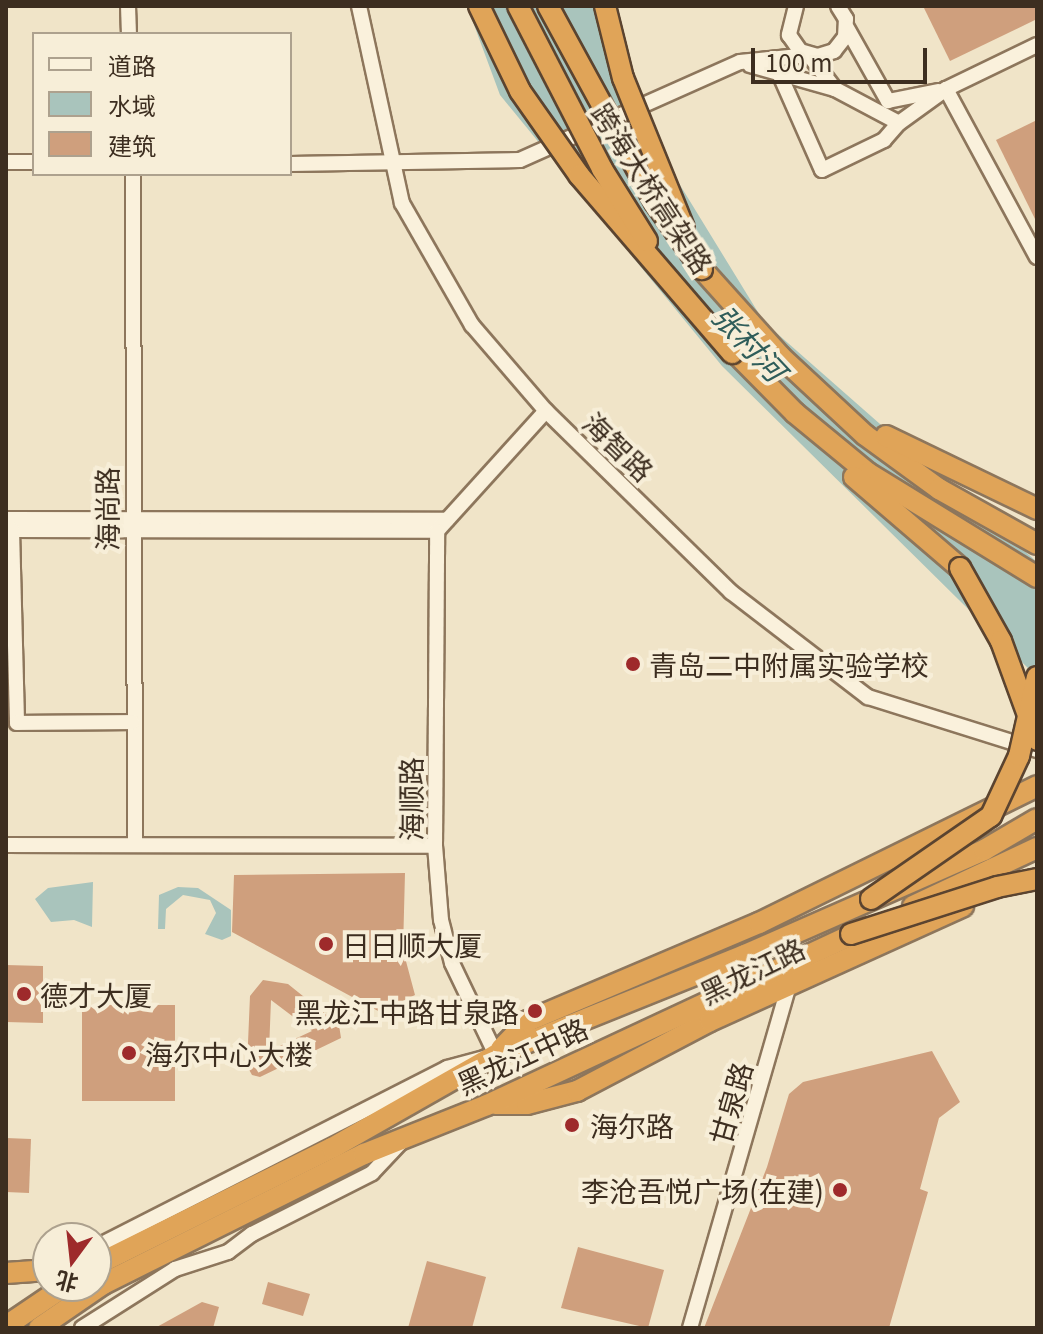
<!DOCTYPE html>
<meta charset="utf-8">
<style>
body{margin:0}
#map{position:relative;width:1043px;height:1334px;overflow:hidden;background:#f0e4c8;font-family:Georgia,"Noto Sans SC",serif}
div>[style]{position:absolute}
.water>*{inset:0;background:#a9c4bc}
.building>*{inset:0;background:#cf9f7d}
.roads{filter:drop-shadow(2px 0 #8d765c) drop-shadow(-2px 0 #8d765c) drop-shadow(0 2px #8d765c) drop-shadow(0 -2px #8d765c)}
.minor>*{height:14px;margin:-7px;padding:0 7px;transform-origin:7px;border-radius:7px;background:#faf1dc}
.highway>*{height:20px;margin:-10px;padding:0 10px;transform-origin:10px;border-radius:10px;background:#e0a458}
.bridges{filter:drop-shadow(2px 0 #5b4430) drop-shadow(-2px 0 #5b4430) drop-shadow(0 2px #5b4430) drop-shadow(0 -2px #5b4430)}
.highway-bridge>*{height:20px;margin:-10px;padding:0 10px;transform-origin:10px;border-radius:10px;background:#e0a458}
.dots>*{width:22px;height:22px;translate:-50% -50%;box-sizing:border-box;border:4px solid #f7eed8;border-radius:50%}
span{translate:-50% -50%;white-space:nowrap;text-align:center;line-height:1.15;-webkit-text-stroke:8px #f7eed8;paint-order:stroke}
.street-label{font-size:28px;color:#3d2e20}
.poi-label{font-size:28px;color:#3d2e20}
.left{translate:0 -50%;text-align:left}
.right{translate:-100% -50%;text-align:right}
.water-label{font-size:30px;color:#2f5d5a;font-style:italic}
.frame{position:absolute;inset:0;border:8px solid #3d2e20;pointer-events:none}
.legend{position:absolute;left:32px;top:32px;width:260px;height:144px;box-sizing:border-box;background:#f7eed8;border:2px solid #ada18e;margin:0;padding:10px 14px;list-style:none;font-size:24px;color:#3d2e20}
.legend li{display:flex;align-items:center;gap:16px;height:40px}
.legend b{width:40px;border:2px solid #ada18e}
.north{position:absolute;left:32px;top:1222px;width:80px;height:80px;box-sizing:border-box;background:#f7eed8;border:2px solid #ada18e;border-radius:50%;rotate:195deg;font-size:22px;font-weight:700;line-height:32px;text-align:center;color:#3d2e20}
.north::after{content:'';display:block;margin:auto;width:28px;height:36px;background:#9e2a2b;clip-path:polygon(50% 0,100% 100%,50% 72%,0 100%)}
.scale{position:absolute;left:751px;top:48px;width:176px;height:36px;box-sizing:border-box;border:4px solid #3d2e20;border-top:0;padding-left:10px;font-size:24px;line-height:28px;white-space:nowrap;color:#3d2e20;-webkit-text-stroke:6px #f7eed8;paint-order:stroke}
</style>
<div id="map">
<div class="water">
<div style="clip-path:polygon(467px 6px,603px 6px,615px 79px,764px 322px,1037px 562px,1037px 677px,722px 366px,500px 95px)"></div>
<div style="clip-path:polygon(93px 882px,92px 927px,74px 920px,51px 922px,35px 899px,48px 888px)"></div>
<div style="clip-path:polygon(178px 887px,198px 888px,231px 910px,231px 936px,222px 940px,205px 934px,216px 913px,210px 900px,183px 895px,166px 909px,165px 929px,158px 929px,159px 895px)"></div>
</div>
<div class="building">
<div style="clip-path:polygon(923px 6px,1037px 6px,1037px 19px,950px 61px)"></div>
<div style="clip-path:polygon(1037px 120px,1037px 223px,996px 140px)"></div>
<div style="clip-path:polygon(405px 873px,403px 950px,415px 995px,380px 1012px,232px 932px,234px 875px)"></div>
<div style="clip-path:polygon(6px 965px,43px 966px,43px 1023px,6px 1022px)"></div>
<div style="clip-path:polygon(evenodd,263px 980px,288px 984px,339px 1025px,341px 1038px,260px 1077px,252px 1075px,247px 1066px,250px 996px,263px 980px,271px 1000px,312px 1031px,269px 1051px,271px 1000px)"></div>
<div style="clip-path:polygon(82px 1005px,175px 1005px,175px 1101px,82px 1101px)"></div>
<div style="clip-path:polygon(932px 1051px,960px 1102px,939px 1118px,920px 1189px,928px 1192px,889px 1328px,704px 1328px,767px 1167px,789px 1094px,803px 1082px)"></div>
<div style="clip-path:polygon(6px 1138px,31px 1139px,29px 1193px,6px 1192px)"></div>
<div style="clip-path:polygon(578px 1247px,664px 1270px,648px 1328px,561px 1308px)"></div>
<div style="clip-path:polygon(427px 1261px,486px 1277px,472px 1328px,408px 1328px)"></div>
<div style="clip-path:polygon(268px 1282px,310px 1294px,303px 1316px,262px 1304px)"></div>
<div style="clip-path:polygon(202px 1302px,219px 1307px,213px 1328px,155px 1328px)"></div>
</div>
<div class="roads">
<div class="minor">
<div style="left:128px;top:6px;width:28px;rotate:88deg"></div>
<div style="left:359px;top:6px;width:202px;rotate:77.7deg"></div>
<div style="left:402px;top:203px;width:141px;rotate:60.2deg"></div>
<div style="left:472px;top:325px;width:113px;rotate:49.3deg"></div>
<div style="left:546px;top:411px;width:259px;rotate:44.4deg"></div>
<div style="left:731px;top:592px;width:173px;rotate:37.5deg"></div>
<div style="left:868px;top:697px;width:177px;rotate:17.4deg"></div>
<div style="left:796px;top:6px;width:30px;rotate:104deg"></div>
<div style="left:789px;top:35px;width:19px;rotate:55deg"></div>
<div style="left:800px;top:51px;width:19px;rotate:16deg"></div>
<div style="left:818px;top:56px;width:17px;rotate:-17deg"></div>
<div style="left:834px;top:51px;width:18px;rotate:-52deg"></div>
<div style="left:845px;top:37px;width:18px;rotate:-87deg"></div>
<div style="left:846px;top:19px;width:15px;rotate:-122deg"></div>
<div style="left:847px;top:28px;width:84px;rotate:60.7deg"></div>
<div style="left:888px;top:101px;width:51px;rotate:-11.3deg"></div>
<div style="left:750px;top:65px;width:88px;rotate:15.8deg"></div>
<div style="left:835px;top:89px;width:72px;rotate:28deg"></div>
<div style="left:899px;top:123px;width:58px;rotate:-35.9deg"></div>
<div style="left:946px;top:89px;width:101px;rotate:-25.8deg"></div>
<div style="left:779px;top:73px;width:106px;rotate:66.1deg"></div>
<div style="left:822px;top:170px;width:69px;rotate:-25.8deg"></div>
<div style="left:884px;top:140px;width:23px;rotate:-49deg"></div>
<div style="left:946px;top:89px;width:191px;rotate:61.6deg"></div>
<div style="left:6px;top:162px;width:28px"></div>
<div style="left:290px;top:164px;width:230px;rotate:-1deg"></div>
<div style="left:520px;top:160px;width:241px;rotate:-24deg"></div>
<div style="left:740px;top:62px;width:69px;rotate:-5.8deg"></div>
<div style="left:809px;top:55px;width:43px;rotate:52.6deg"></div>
<div style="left:133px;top:174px;width:670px;rotate:89.83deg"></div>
<div style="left:6px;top:519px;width:441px;rotate:0.1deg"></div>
<div style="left:6px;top:530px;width:431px;rotate:0.1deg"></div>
<div style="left:437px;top:531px;width:162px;rotate:-47.8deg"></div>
<div style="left:12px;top:530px;width:193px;rotate:88.5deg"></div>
<div style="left:17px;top:723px;width:115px;rotate:-0.5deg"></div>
<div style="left:6px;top:845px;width:429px;rotate:0.1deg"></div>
<div style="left:96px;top:1247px;width:394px;rotate:-27deg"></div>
<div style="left:447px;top:1068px;width:51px;rotate:-14.9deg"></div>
<div style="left:496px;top:1055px;width:102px;rotate:-115.6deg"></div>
<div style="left:452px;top:963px;width:44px;rotate:-104.3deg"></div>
<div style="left:441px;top:920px;width:74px;rotate:-94.6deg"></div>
<div style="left:435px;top:846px;width:315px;rotate:-89.6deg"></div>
<div style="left:82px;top:1328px;width:110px;rotate:-32.4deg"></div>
<div style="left:175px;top:1269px;width:56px;rotate:-17.8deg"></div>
<div style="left:228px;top:1252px;width:30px;rotate:-37deg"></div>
<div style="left:252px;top:1234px;width:135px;rotate:-26.9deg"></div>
<div style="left:372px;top:1173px;width:44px;rotate:-46.8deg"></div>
<div style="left:690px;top:1328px;width:358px;rotate:-73.9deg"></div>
</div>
<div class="highway">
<div style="left:702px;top:269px;width:117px;rotate:48.1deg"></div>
<div style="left:780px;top:356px;width:116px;rotate:42.9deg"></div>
<div style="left:865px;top:435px;width:92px;rotate:36.1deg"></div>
<div style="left:939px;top:489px;width:112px;rotate:29.3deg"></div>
<div style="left:722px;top:339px;width:104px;rotate:45.4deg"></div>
<div style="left:795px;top:413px;width:94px;rotate:39.4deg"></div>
<div style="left:868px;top:473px;width:198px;rotate:31.6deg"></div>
<div style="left:886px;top:436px;width:168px;rotate:25.8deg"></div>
<div style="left:854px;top:477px;width:140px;rotate:40.6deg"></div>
<div style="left:913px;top:906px;width:137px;rotate:-25.1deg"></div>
<div style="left:501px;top:1049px;width:39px;rotate:-46deg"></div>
<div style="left:528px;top:1021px;width:251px;rotate:-23deg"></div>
<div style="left:759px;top:923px;width:310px;rotate:-26.2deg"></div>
<div style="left:495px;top:1104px;width:32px"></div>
<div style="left:527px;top:1104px;width:52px;rotate:-14.6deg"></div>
<div style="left:577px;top:1091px;width:150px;rotate:-27.8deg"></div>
<div style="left:710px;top:1021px;width:278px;rotate:-24.4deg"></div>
<div style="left:96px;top:1265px;width:263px;rotate:-26.4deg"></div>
<div style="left:332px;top:1148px;width:189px;rotate:-29.6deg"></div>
<div style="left:496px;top:1055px;width:268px;rotate:-21.9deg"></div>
<div style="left:745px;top:955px;width:261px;rotate:-23.7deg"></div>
<div style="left:984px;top:850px;width:61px;rotate:-30.3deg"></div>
<div style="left:6px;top:1273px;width:42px;rotate:-4.1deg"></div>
<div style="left:6px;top:1326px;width:71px;rotate:-34.1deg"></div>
<div style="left:39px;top:1328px;width:78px;rotate:-34.5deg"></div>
<div style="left:103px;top:1284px;width:292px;rotate:-26.5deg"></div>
<div style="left:364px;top:1154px;width:132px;rotate:-21.7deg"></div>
<div style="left:487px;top:1105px;width:418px;rotate:-25deg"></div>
</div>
</div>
<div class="bridges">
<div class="highway-bridge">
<div style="left:479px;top:6px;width:94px;rotate:64.2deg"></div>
<div style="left:520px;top:91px;width:103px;rotate:54.9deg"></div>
<div style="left:579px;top:175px;width:235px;rotate:49.3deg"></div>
<div style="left:518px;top:6px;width:183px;rotate:62.7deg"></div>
<div style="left:602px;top:169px;width:85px;rotate:58deg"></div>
<div style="left:548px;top:6px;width:223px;rotate:61.4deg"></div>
<div style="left:655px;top:202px;width:82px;rotate:55deg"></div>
<div style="left:605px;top:6px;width:74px;rotate:76deg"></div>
<div style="left:623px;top:78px;width:162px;rotate:67.9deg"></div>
<div style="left:960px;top:568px;width:84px;rotate:60.7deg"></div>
<div style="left:1001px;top:641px;width:105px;rotate:70deg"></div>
<div style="left:871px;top:899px;width:146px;rotate:-34.7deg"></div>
<div style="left:991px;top:816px;width:66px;rotate:-65deg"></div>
<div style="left:1019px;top:756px;width:81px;rotate:-77.2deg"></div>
<div style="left:851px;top:934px;width:153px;rotate:-17.8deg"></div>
<div style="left:997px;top:887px;width:41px;rotate:-11.3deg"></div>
</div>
</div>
<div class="dots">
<div style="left:633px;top:664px;background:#9e2a2b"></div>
<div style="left:326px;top:944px;background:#9e2a2b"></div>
<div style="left:24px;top:994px;background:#9e2a2b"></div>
<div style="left:535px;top:1011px;background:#9e2a2b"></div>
<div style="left:129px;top:1053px;background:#9e2a2b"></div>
<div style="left:572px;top:1125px;background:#9e2a2b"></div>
<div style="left:840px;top:1190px;background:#9e2a2b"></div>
</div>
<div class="street-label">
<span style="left:653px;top:188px;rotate:57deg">跨海大桥高架路</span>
<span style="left:619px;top:446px;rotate:44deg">海智路</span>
<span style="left:106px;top:509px;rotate:-90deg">海尚路</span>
<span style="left:410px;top:799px;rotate:-90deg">海顺路</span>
<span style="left:752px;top:970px;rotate:-26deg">黑龙江路</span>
<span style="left:522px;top:1055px;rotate:-25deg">黑龙江中路</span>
<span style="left:730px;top:1103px;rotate:-74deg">甘泉路</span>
</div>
<div class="poi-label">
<span class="left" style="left:649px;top:664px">青岛二中附属实验学校</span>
<span class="left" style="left:342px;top:944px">日日顺大厦</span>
<span class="left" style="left:40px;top:994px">德才大厦</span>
<span class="right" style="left:519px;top:1011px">黑龙江中路甘泉路</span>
<span class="left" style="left:145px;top:1053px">海尔中心大楼</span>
<span class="left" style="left:590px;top:1125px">海尔路</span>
<span class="right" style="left:824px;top:1190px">李沧吾悦广场(在建)</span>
</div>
<div class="water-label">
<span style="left:750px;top:342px;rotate:47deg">张村河</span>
</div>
<div class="frame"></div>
<ul class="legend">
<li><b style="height:10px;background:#faf1dc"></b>道路</li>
<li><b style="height:22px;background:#a9c4bc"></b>水域</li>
<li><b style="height:22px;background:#cf9f7d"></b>建筑</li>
</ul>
<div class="north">北</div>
<div class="scale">100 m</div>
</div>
